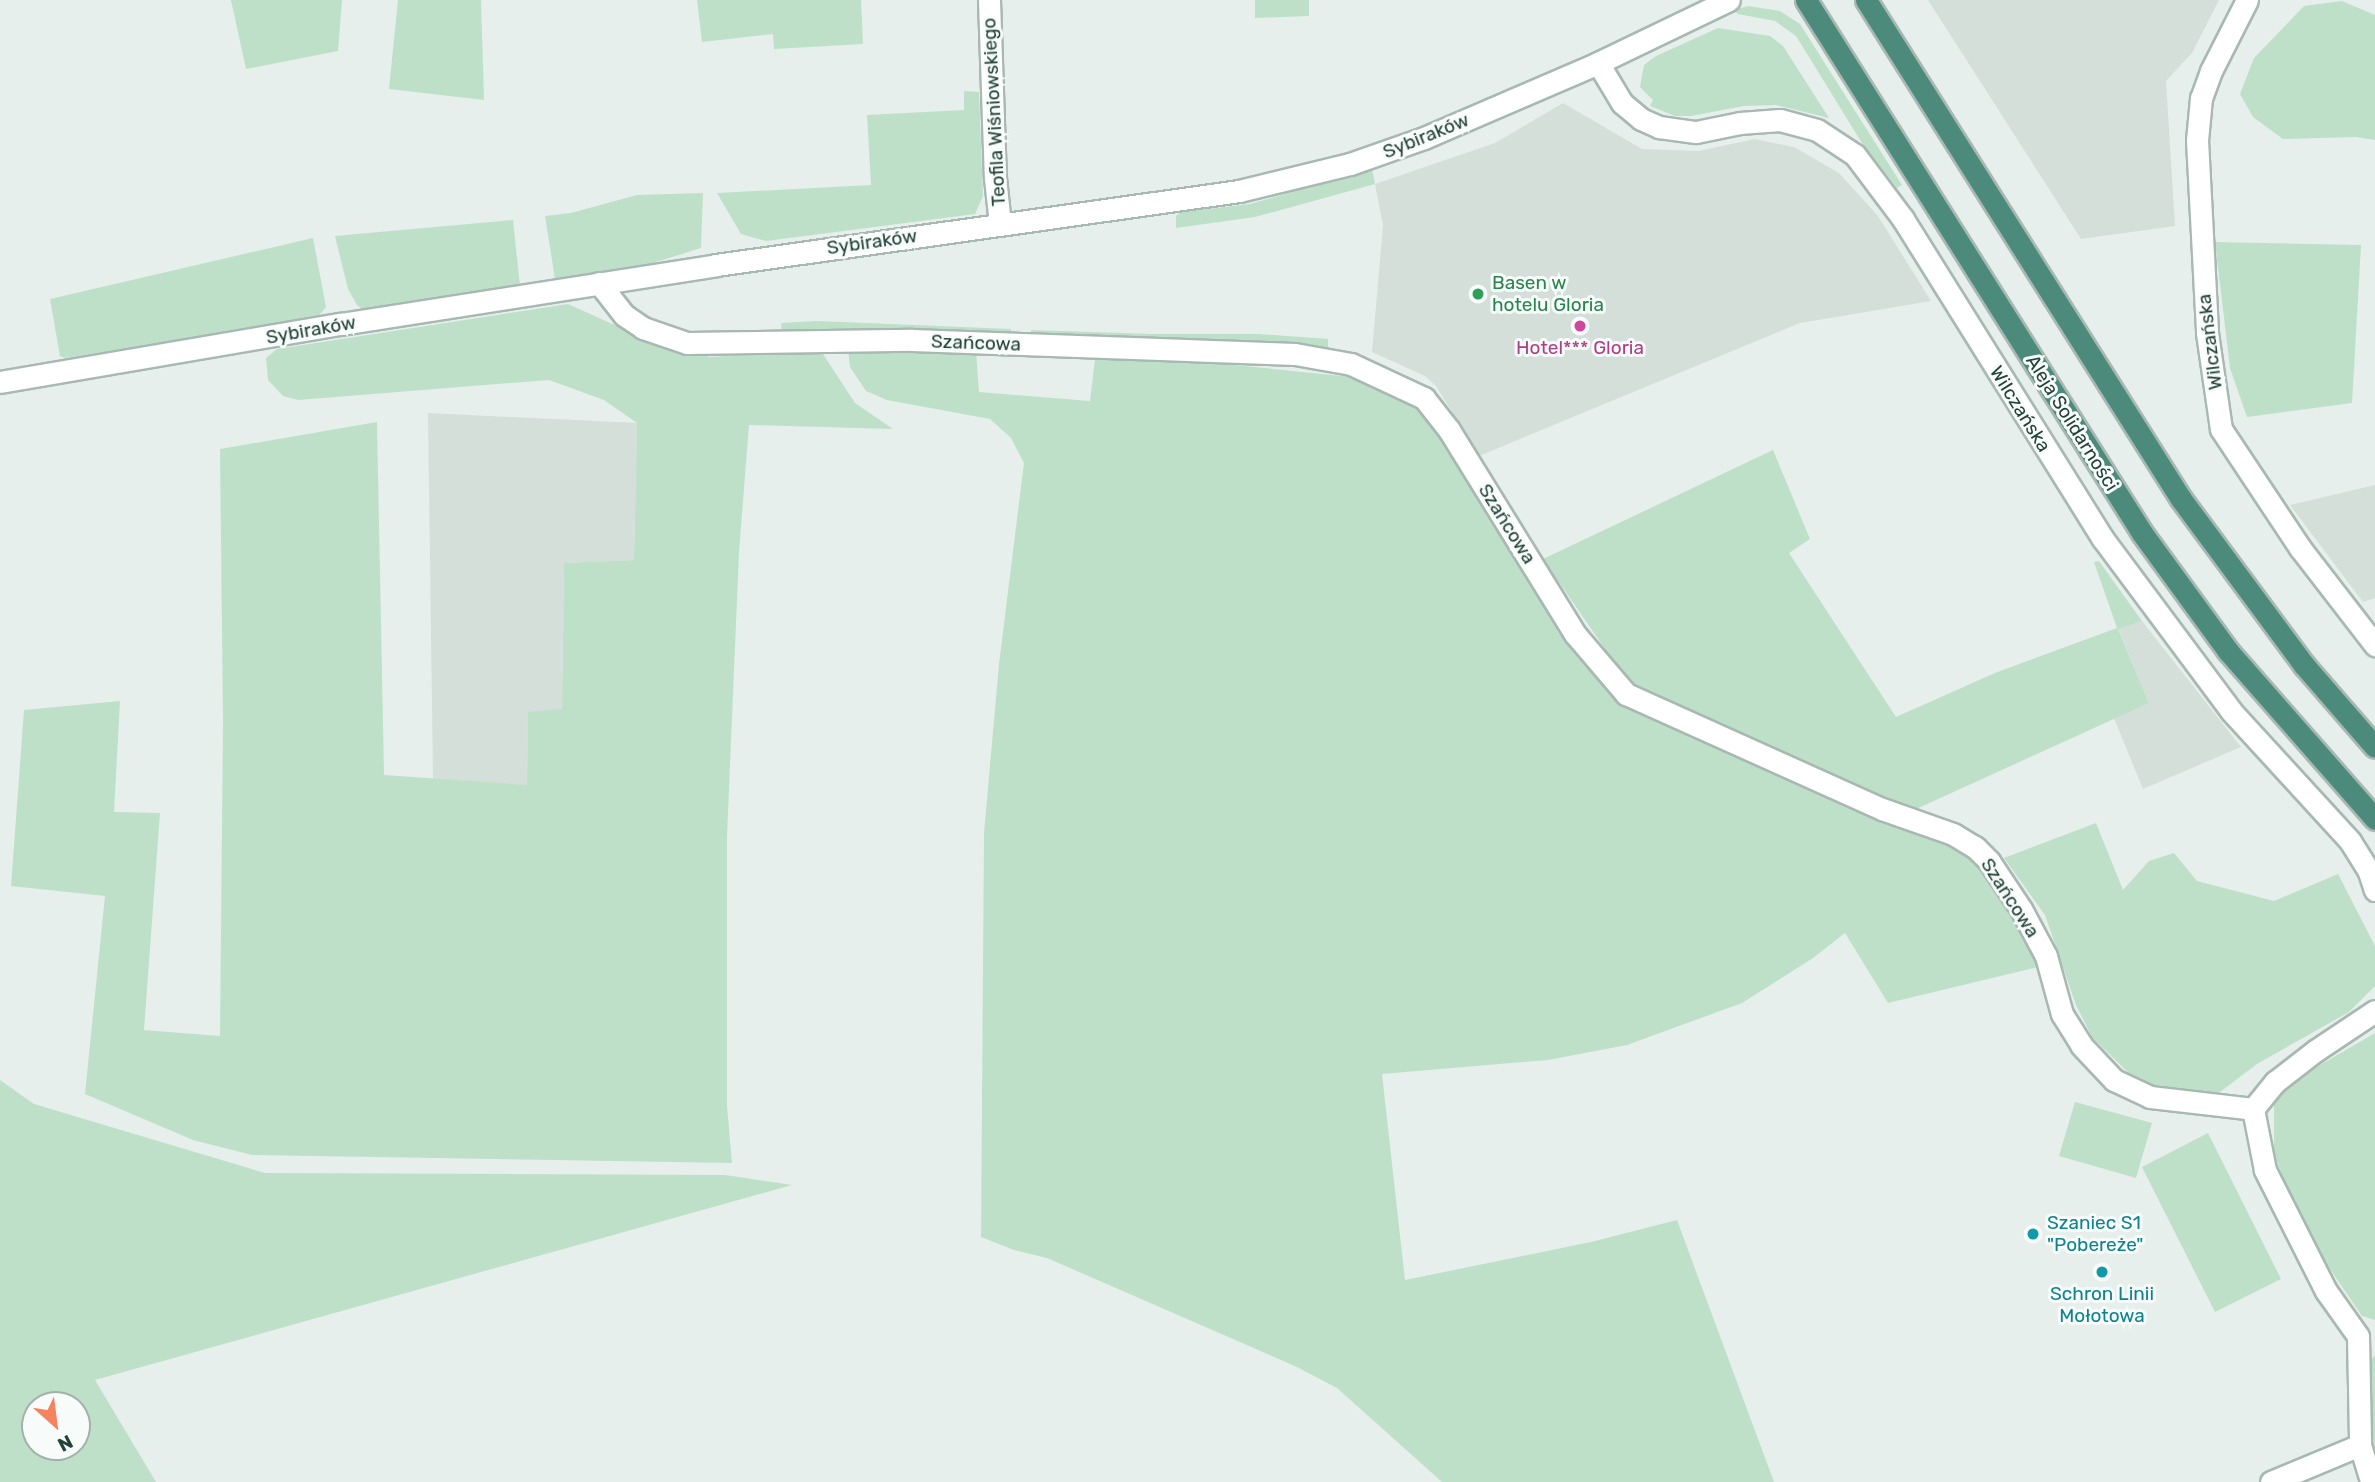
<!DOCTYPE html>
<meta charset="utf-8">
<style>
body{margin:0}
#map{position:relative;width:2375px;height:1482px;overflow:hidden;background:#e6efeb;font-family:Rubik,sans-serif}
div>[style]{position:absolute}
.built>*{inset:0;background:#d4dfda}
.green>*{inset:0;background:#bfe0c8}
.roads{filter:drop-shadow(2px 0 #a8b8b2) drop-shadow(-2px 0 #a8b8b2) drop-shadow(0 2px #a8b8b2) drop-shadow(0 -2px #a8b8b2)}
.minor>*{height:21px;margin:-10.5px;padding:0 10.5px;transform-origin:10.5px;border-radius:10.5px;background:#fff}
.trunk>*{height:21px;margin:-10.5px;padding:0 10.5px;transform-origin:10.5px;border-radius:10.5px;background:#4c8a7c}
.dots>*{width:19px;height:19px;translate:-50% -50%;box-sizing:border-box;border:4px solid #f7fbf9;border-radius:50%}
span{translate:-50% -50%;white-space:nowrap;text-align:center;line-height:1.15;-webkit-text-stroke:6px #f7fbf9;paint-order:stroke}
.street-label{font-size:19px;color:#24423a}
.leisure-label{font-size:19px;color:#27864d}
.left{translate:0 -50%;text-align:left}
.hotel-label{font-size:19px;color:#b23c85}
.culture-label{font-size:19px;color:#0d838f}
.north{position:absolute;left:21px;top:1391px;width:70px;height:70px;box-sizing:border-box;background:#f7fbf9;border:2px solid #a3b1ad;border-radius:50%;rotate:152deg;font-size:19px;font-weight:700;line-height:28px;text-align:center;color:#24423a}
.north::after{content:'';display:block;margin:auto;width:24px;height:32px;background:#f4845f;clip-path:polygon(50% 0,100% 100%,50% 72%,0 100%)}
</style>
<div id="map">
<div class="built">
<div style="clip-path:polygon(1928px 0,2219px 0,2192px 53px,2166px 81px,2175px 226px,2081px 239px)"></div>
<div style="clip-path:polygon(1563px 103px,1642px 149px,1698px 151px,1755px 139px,1794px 147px,1839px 173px,1878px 216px,1931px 301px,1800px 323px,1479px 456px,1436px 386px,1425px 376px,1372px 352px,1383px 225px,1375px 184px,1495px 143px)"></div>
<div style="clip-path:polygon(428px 413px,637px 423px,634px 560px,564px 563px,562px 710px,528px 713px,527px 786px,433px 779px)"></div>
<div style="clip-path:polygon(2375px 485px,2375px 598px,2363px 602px,2290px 505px)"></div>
<div style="clip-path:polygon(2142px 621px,2241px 747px,2143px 789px,2114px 718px,2149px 703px,2118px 628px)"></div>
</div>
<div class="green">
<div style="clip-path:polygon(231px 0,342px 0,338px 51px,246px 69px)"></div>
<div style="clip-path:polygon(398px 0,481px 0,484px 100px,389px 89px)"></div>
<div style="clip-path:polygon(697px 0,861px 0,863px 44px,774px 49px,773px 34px,702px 42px)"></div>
<div style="clip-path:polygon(1255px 0,1309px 0,1309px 16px,1255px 18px)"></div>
<div style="clip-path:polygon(2342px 1px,2375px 15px,2375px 140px,2356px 137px,2283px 139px,2253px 117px,2240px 94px,2254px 58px,2304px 6px)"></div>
<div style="clip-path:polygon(1748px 6px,1780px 11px,1800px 24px,1902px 185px,1897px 188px,1862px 143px,1796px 36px,1775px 21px,1738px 14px,1734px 10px)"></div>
<div style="clip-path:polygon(1718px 28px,1770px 36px,1783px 46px,1829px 118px,1776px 105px,1744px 106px,1691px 116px,1675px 116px,1650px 106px,1653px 100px,1640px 87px,1644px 65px,1656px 56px)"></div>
<div style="clip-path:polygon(964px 91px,979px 92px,983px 196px,975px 214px,766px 241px,741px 234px,717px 193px,871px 185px,867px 115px,964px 110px)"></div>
<div style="clip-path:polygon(1372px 169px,1375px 184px,1255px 217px,1176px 228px,1176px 216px,1181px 212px,1250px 204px)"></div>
<div style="clip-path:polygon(703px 193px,701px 248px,643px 266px,555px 279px,545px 216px,571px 213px,637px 195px)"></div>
<div style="clip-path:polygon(513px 220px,520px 286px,365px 311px,357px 305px,348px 289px,335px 236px)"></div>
<div style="clip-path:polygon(313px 238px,326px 307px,317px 318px,65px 358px,60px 356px,50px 299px)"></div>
<div style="clip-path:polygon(2215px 242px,2361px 245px,2352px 403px,2247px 417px,2230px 368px)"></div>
<div style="clip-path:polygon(568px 304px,639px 336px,710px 357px,821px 351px,855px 403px,893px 429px,749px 425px,739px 552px,727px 837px,727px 1106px,732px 1163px,252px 1155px,193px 1140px,85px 1094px,105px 896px,11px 886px,24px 710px,120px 701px,114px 812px,160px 813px,144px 1030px,220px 1036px,223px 721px,220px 449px,377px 422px,384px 775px,527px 785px,528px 712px,562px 709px,564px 563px,634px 560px,637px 423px,604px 400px,549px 380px,298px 400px,283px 396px,268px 380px,266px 358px,277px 349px)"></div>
<div style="clip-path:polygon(817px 321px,1011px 329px,1011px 338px,782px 334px,781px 323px)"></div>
<div style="clip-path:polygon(1031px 330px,1152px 334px,1259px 334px,1328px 339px,1328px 351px,1271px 342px,1031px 336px)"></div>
<div style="clip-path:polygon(848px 349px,976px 350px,979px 392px,1090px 401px,1096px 351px,1372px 379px,1421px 403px,1587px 664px,1611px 693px,1640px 712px,1959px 842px,1997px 882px,2042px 966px,1888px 1003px,1845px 933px,1813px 958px,1742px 1003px,1627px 1045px,1548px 1060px,1382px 1074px,1405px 1280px,1591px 1242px,1677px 1220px,1774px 1482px,1442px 1482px,1337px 1388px,1297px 1367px,1047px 1258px,1014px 1250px,981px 1237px,984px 833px,999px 664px,1024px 463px,1011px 438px,990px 419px,887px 400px,866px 391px,850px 367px)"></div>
<div style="clip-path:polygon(1773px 450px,1810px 539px,1789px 553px,1896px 717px,1995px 673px,2117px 628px,2094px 562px,2099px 561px,2142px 621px,2118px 629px,2149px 703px,1914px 810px,1638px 688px,1623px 675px,1543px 559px)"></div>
<div style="clip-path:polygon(2096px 823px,2123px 890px,2149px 861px,2174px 853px,2197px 881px,2274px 901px,2338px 874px,2375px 946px,2375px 986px,2349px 1012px,2257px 1064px,2216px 1095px,2159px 1091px,2139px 1083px,2092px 1037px,2076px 1005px,2045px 915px,2004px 858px)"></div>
<div style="clip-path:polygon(2375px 1033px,2375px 1320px,2362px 1316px,2304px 1231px,2274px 1155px,2274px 1103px,2296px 1079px)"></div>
<div style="clip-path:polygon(evenodd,0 1080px,34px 1104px,265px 1173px,725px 1175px,792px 1185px,95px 1380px,156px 1482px,0 1482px,0 1080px,35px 1405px,77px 1405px,77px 1447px,35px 1447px,35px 1405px)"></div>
<div style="clip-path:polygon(2075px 1102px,2152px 1123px,2136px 1178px,2059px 1156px)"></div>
<div style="clip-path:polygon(2208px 1133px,2281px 1279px,2215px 1312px,2142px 1167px)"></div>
<div style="clip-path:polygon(2375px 1355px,2375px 1450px,2368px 1415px,2365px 1367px)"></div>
</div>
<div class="roads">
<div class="minor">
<div style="left:989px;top:0;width:178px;rotate:88.1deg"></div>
<div style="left:995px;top:178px;width:46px;rotate:83.8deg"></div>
<div style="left:2247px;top:0;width:80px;rotate:116.9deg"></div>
<div style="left:2211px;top:71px;width:29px;rotate:110deg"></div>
<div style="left:2201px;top:98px;width:42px;rotate:95.4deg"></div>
<div style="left:2197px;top:140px;width:193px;rotate:87deg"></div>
<div style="left:2207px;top:333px;width:97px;rotate:81.7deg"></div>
<div style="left:2221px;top:429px;width:143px;rotate:56.4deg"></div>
<div style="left:2300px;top:548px;width:123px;rotate:52.3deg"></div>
<div style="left:1598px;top:63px;width:47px;rotate:59deg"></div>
<div style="left:1622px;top:103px;width:25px;rotate:40deg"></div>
<div style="left:1641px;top:119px;width:20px;rotate:24deg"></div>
<div style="left:1659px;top:127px;width:37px;rotate:8deg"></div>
<div style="left:1696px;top:132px;width:45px;rotate:-11.6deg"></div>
<div style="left:1740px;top:123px;width:40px;rotate:-4.3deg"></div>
<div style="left:1780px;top:120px;width:38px;rotate:15deg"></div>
<div style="left:1817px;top:130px;width:45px;rotate:33.3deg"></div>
<div style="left:1855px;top:155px;width:80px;rotate:53.1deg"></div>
<div style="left:1903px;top:219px;width:377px;rotate:58deg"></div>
<div style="left:2103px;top:539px;width:214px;rotate:53.3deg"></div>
<div style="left:2231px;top:711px;width:176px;rotate:47.5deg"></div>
<div style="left:2350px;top:841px;width:36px;rotate:58deg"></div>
<div style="left:2369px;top:872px;width:19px;rotate:72deg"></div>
<div style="left:599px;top:283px;width:41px;rotate:52deg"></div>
<div style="left:624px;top:315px;width:23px;rotate:34deg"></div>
<div style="left:643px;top:328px;width:46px;rotate:18.8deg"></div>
<div style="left:687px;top:343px;width:225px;rotate:-0.8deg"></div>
<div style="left:912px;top:340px;width:383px;rotate:2.1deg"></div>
<div style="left:1295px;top:354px;width:57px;rotate:10.1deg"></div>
<div style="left:1351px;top:364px;width:81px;rotate:25deg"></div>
<div style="left:1424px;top:398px;width:41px;rotate:52deg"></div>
<div style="left:1449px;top:430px;width:240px;rotate:58.3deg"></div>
<div style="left:1575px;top:634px;width:79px;rotate:49.6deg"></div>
<div style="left:1626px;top:694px;width:281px;rotate:24.2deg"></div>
<div style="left:1882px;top:809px;width:75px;rotate:19.4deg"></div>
<div style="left:1953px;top:834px;width:26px;rotate:31deg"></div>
<div style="left:1975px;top:847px;width:20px;rotate:45deg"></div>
<div style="left:1989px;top:861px;width:58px;rotate:56.3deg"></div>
<div style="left:2021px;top:909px;width:53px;rotate:62deg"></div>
<div style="left:2046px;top:956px;width:60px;rotate:74.6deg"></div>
<div style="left:2062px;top:1014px;width:36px;rotate:58deg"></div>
<div style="left:2081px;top:1045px;width:48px;rotate:46.7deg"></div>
<div style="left:2114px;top:1080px;width:40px;rotate:25deg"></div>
<div style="left:2150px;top:1097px;width:104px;rotate:6.6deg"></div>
<div style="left:0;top:382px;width:346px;rotate:-9.7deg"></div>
<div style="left:341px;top:324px;width:380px;rotate:-8.9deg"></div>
<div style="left:716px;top:265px;width:528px;rotate:-8.05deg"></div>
<div style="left:1239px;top:191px;width:114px;rotate:-13.7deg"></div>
<div style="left:1350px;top:164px;width:78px;rotate:-19.4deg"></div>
<div style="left:1424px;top:138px;width:189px;rotate:-23.3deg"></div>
<div style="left:1598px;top:63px;width:145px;rotate:-25.7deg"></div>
<div style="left:2358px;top:1336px;width:55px;rotate:-125.4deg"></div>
<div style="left:2326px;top:1291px;width:136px;rotate:-116.8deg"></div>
<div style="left:2265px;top:1170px;width:62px;rotate:-101.1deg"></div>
<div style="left:2253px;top:1109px;width:35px;rotate:-51deg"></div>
<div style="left:2275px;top:1082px;width:51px;rotate:-37.8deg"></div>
<div style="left:2315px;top:1051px;width:72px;rotate:-33.7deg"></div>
<div style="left:2358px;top:1336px;width:109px;rotate:88.9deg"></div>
<div style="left:2360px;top:1445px;width:39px;rotate:73deg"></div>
<div style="left:2271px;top:1482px;width:96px;rotate:-22.6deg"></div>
</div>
<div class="trunk">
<div style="left:1806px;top:0;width:630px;rotate:57.77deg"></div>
<div style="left:2142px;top:533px;width:146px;rotate:53.9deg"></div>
<div style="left:2228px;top:651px;width:223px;rotate:48.8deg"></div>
<div style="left:1866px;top:0;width:590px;rotate:57.74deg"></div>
<div style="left:2181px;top:499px;width:207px;rotate:53.5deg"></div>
<div style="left:2304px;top:665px;width:108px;rotate:49.1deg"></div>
</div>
</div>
<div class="dots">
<div style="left:1478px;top:294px;background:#2e9e5b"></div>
<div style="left:1580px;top:326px;background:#d1479c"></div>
<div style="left:2033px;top:1234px;background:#0f9aa8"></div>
<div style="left:2102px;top:1272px;background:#0f9aa8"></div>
</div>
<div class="street-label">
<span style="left:994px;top:112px;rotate:-93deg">Teofila Wiśniowskiego</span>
<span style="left:1426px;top:136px;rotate:-22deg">Sybiraków</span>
<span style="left:872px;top:242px;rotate:-8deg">Sybiraków</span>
<span style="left:311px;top:330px;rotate:-10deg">Sybiraków</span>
<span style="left:2210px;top:342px;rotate:-97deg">Wilczańska</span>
<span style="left:976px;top:343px;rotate:2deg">Szańcowa</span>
<span style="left:2020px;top:409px;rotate:58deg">WiIczańska</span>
<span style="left:2072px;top:423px;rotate:58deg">Aleja Solidarności</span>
<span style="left:1507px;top:524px;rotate:58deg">Szańcowa</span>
<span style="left:2010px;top:898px;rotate:57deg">Szańcowa</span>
</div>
<div class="leisure-label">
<span class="left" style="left:1492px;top:294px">Basen w<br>hotelu Gloria</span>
</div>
<div class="hotel-label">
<span style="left:1580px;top:348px">Hotel*** Gloria</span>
</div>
<div class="culture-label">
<span class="left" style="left:2047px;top:1234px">Szaniec S1<br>"Pobereże"</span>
<span style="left:2102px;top:1305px">Schron Linii<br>Mołotowa</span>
</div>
<div class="north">N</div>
</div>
